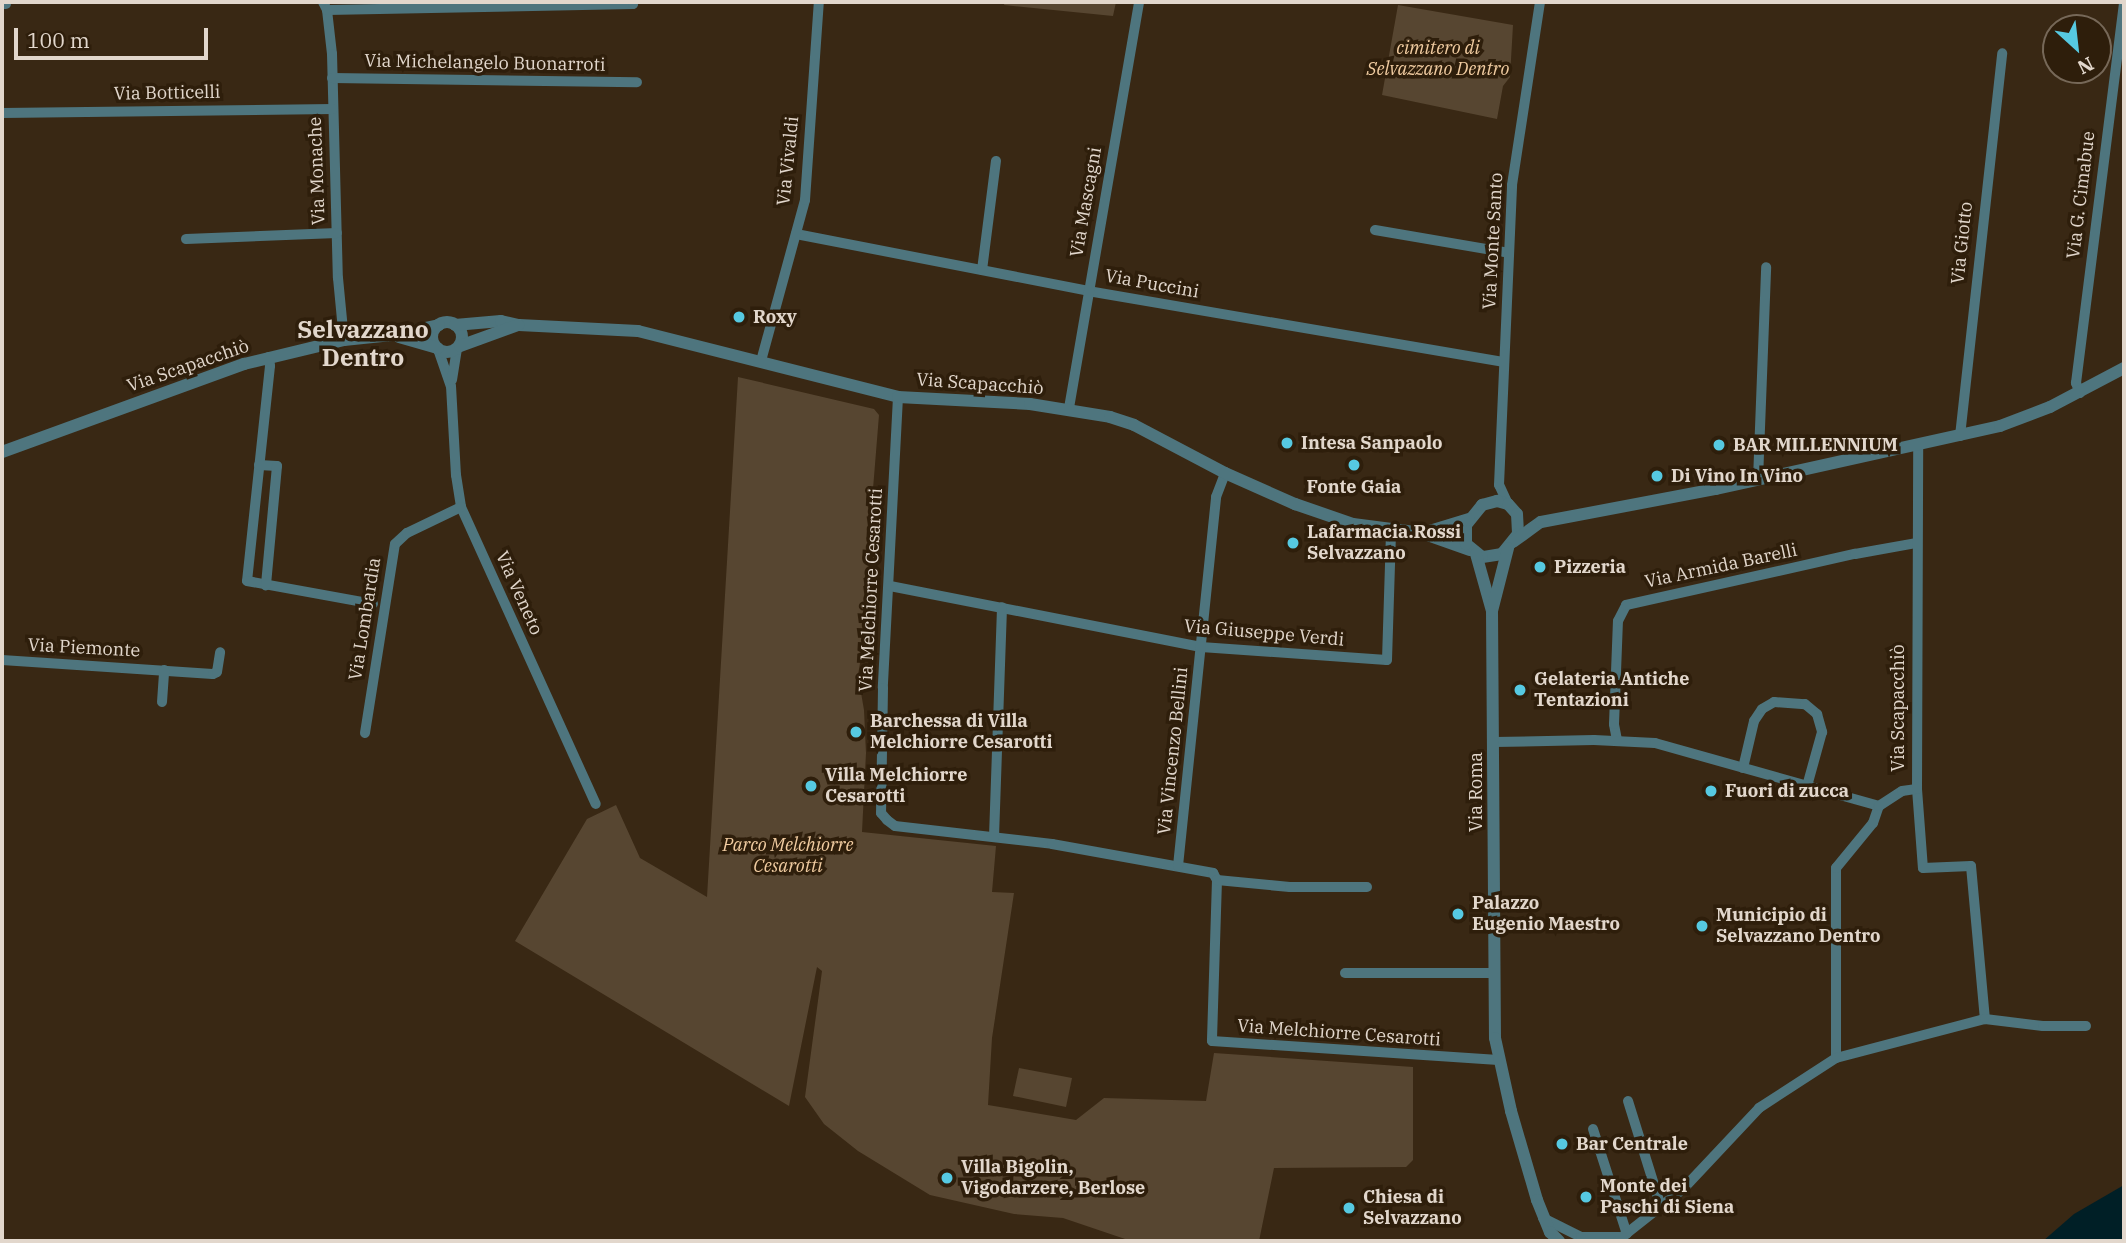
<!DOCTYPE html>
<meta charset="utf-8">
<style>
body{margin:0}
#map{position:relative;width:2126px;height:1243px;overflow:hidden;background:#392814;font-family:"IBM Plex Serif",serif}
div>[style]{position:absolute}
.green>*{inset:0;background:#574631}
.water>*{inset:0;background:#001f26}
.minor>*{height:10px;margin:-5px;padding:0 5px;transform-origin:5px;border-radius:5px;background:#4e757e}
.tertiary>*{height:12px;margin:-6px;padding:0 6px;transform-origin:6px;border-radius:6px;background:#4e757e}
.tertiary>.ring{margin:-6px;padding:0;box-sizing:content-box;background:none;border:12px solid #4e757e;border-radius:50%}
.dots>*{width:19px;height:19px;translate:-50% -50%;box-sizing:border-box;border:4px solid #2e1e0b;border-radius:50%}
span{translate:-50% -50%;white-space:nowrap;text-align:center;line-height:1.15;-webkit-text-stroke:7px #2e1e0b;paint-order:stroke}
.park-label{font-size:18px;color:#f1cca1;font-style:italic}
.street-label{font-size:18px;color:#e2d7cc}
.poi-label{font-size:18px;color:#e2d7cc;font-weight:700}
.left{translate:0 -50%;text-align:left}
.district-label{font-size:24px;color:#e2d7cc;font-weight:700}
.frame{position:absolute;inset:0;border:4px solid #e2d7cc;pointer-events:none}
.north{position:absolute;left:2042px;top:14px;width:70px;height:70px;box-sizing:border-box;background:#2e1e0b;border:2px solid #766858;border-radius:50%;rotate:153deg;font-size:19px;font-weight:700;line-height:28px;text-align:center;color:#e2d7cc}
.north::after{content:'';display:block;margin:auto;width:24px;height:32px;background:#56c9e1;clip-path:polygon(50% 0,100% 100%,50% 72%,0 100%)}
.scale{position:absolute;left:14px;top:28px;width:194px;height:32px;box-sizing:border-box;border:4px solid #e2d7cc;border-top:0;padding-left:9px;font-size:21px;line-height:24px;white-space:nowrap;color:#e2d7cc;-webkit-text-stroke:5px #2e1e0b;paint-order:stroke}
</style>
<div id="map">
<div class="green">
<div style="clip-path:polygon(1005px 2px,1116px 2px,1113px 16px,1004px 5px)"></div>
<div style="clip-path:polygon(1398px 5px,1513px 25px,1510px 77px,1503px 86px,1497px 119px,1382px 95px)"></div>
<div style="clip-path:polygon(738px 377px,874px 409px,879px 415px,873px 489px,874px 581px,858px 675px,864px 710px,866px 753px,862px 832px,996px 846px,992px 892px,1014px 893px,992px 1038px,988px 1105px,1076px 1120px,1104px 1098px,1206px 1101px,1214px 1053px,1413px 1067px,1413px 1160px,1406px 1167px,1274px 1168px,1259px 1241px,1131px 1241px,1063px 1218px,1014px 1214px,930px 1195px,858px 1151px,824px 1124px,805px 1097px,822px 971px,817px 967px,789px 1106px,515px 941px,587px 819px,616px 805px,640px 858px,707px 897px)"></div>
<div style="clip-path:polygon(1019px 1068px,1072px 1078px,1066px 1107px,1013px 1096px)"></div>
</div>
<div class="water">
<div style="clip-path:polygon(2124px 1185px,2124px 1241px,2043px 1241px,2074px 1214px)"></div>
</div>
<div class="minor">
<div style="left:323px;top:2px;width:9px;rotate:63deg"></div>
<div style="left:327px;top:10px;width:44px;rotate:83.5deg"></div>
<div style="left:332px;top:54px;width:224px;rotate:88.5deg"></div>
<div style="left:338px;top:278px;width:62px;rotate:84.5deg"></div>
<div style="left:2px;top:4px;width:4px"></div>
<div style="left:327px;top:10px;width:306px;rotate:-1.1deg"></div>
<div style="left:633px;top:4px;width:2px;rotate:-90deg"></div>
<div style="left:332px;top:78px;width:305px;rotate:0.8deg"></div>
<div style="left:2px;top:113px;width:331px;rotate:-0.7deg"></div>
<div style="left:1375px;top:230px;width:136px;rotate:9.7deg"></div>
<div style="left:796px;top:234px;width:298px;rotate:11deg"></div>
<div style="left:1088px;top:291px;width:421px;rotate:9.7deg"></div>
<div style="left:186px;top:239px;width:151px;rotate:-2.3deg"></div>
<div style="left:982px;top:270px;width:110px;rotate:-82.7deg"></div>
<div style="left:438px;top:349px;width:39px;rotate:71deg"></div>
<div style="left:451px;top:386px;width:89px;rotate:86.8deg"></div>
<div style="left:456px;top:475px;width:32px;rotate:81deg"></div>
<div style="left:461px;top:507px;width:326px;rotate:65.6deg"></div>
<div style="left:269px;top:357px;width:9px;rotate:84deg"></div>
<div style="left:270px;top:366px;width:216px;rotate:96.1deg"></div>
<div style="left:247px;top:581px;width:128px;rotate:10.3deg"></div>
<div style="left:761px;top:361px;width:167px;rotate:-74.7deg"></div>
<div style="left:805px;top:200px;width:198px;rotate:-86deg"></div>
<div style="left:452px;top:380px;width:31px;rotate:-81deg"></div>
<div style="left:2080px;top:393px;width:11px;rotate:-112deg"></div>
<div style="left:2076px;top:383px;width:384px;rotate:-82.8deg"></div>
<div style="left:898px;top:397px;width:291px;rotate:93deg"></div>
<div style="left:883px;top:688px;width:125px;rotate:90.9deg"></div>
<div style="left:881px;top:813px;width:9px;rotate:49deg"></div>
<div style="left:887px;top:820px;width:10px;rotate:37deg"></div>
<div style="left:895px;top:826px;width:158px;rotate:6.5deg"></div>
<div style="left:1052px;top:844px;width:164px;rotate:10.2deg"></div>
<div style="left:1213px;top:873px;width:8px;rotate:60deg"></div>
<div style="left:1217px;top:880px;width:161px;rotate:91.8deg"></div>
<div style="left:1212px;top:1041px;width:287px;rotate:3.8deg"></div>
<div style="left:1069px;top:408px;width:412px;rotate:-80.2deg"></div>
<div style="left:1960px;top:436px;width:385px;rotate:-83.7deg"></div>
<div style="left:259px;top:465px;width:18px;rotate:3deg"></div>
<div style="left:277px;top:466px;width:120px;rotate:95.3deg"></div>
<div style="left:1758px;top:480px;width:213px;rotate:-87.8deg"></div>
<div style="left:1508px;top:504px;width:21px;rotate:-115deg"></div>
<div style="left:1499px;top:485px;width:300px;rotate:-87.5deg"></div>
<div style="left:1512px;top:185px;width:185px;rotate:-81.3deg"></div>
<div style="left:890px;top:586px;width:317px;rotate:11.1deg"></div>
<div style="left:1201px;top:647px;width:186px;rotate:4deg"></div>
<div style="left:1387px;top:660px;width:129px;rotate:-88.2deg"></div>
<div style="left:2px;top:660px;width:211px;rotate:3.8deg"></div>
<div style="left:213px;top:674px;width:4px;rotate:-27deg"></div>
<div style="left:217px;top:672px;width:20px;rotate:-81deg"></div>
<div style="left:162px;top:702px;width:32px;rotate:-86deg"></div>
<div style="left:365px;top:733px;width:191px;rotate:-81deg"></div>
<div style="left:395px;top:544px;width:16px;rotate:-43deg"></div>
<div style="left:407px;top:533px;width:60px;rotate:-25.7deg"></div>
<div style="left:1617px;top:740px;width:16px;rotate:-101deg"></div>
<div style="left:1614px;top:724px;width:103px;rotate:-87.8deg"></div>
<div style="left:1618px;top:621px;width:18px;rotate:-63deg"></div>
<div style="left:1626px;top:605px;width:235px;rotate:-12.6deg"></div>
<div style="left:1855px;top:554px;width:63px;rotate:-10.1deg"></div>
<div style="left:1494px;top:742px;width:100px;rotate:-1.1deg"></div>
<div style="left:1594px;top:740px;width:61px;rotate:2.8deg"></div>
<div style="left:1655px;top:743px;width:233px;rotate:15.7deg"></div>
<div style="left:1743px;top:768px;width:48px;rotate:-76.8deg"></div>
<div style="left:1754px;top:721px;width:14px;rotate:-56deg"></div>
<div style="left:1762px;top:709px;width:14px;rotate:-30deg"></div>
<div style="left:1774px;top:702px;width:31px;rotate:4deg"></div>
<div style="left:1805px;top:704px;width:16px;rotate:40deg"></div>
<div style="left:1817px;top:714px;width:19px;rotate:74deg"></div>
<div style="left:1822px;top:732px;width:56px;rotate:105.5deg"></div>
<div style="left:1917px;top:789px;width:79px;rotate:85.7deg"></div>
<div style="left:1923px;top:868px;width:48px;rotate:-2.4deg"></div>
<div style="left:1971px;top:866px;width:154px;rotate:84.8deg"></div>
<div style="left:994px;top:837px;width:230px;rotate:-88deg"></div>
<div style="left:1178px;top:866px;width:371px;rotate:-84.1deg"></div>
<div style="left:1216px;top:497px;width:26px;rotate:-69deg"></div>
<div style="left:1217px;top:880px;width:73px;rotate:5.5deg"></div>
<div style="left:1290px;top:887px;width:77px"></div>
<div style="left:1345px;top:973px;width:149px"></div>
<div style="left:1836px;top:1058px;width:190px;rotate:-90deg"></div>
<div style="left:1836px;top:868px;width:58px;rotate:-50.6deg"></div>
<div style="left:1873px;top:823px;width:18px;rotate:-71deg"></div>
<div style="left:1879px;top:806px;width:27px;rotate:-33deg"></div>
<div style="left:1902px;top:791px;width:15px;rotate:-8deg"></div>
<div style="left:1917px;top:789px;width:344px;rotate:-89.8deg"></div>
<div style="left:1628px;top:1101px;width:111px;rotate:72.7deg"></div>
<div style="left:1593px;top:1129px;width:110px;rotate:72.1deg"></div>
<div style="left:1543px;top:1218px;width:42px;rotate:26.6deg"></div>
<div style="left:1581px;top:1237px;width:41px"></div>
<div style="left:1617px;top:1241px;width:85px;rotate:-38.3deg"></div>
<div style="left:1684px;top:1188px;width:110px;rotate:-46.8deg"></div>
<div style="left:1759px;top:1108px;width:92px;rotate:-33deg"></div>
<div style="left:1836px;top:1058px;width:154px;rotate:-14.7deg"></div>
<div style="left:1985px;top:1019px;width:58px;rotate:6.9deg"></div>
<div style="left:2043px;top:1026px;width:43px"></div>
</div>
<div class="tertiary">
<div class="ring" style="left:432px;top:322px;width:18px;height:18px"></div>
<div style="left:455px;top:325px;width:46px;rotate:-5deg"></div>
<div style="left:501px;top:321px;width:18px;rotate:13deg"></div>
<div style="left:519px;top:325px;width:119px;rotate:2.9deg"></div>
<div style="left:638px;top:331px;width:268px;rotate:14.2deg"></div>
<div style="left:898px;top:397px;width:132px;rotate:3deg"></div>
<div style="left:1030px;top:404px;width:81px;rotate:9.2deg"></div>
<div style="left:1110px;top:417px;width:25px;rotate:18deg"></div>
<div style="left:1134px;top:425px;width:103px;rotate:27.8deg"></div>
<div style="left:1225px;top:473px;width:77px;rotate:23.9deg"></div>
<div style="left:1295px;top:504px;width:61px;rotate:19deg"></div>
<div style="left:1353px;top:524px;width:70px;rotate:7.4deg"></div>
<div style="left:1422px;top:533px;width:51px;rotate:19.5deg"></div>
<div style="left:399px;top:337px;width:40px;rotate:16deg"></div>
<div style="left:460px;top:346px;width:62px;rotate:-19.9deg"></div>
<div style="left:2px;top:452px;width:258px;rotate:-20deg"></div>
<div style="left:244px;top:364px;width:103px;rotate:-13.5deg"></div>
<div style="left:344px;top:340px;width:48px;rotate:-5.9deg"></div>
<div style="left:392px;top:335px;width:48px;rotate:-12deg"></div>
<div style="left:1497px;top:501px;width:11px;rotate:15deg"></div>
<div style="left:1508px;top:504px;width:13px;rotate:48deg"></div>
<div style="left:1517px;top:514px;width:20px;rotate:87deg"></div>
<div style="left:1518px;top:534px;width:26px;rotate:129deg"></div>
<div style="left:1502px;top:554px;width:20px;rotate:171deg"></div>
<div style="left:1482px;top:557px;width:21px;rotate:-141deg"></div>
<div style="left:1466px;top:544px;width:19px;rotate:-90deg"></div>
<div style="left:1466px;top:525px;width:26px;rotate:-51deg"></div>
<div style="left:1482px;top:505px;width:16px;rotate:-15deg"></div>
<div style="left:1423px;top:533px;width:48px;rotate:-16.9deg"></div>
<div style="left:1513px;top:542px;width:34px;rotate:-36deg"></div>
<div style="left:1541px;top:522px;width:178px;rotate:-10.7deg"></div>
<div style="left:1716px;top:489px;width:291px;rotate:-12.5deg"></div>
<div style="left:2000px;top:426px;width:53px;rotate:-20.8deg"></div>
<div style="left:2050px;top:407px;width:84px;rotate:-27.8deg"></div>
<div style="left:1476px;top:554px;width:59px;rotate:74.3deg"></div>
<div style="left:1492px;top:611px;width:427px;rotate:89.6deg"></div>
<div style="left:1495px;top:1038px;width:75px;rotate:77.6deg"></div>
<div style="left:1511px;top:1111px;width:93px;rotate:73.7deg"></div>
<div style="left:1537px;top:1200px;width:35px;rotate:68deg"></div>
<div style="left:1550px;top:1232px;width:13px;rotate:45deg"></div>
<div style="left:1492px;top:611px;width:65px;rotate:-75.7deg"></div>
</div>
<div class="dots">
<div style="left:739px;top:317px;background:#56c9e1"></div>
<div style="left:1287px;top:443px;background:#56c9e1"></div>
<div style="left:1719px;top:445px;background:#56c9e1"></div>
<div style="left:1354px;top:465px;background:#56c9e1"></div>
<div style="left:1657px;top:476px;background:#56c9e1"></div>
<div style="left:1293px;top:543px;background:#56c9e1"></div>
<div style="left:1540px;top:567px;background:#56c9e1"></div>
<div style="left:1520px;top:690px;background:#56c9e1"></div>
<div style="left:856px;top:732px;background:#56c9e1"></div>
<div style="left:811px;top:786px;background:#56c9e1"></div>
<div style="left:1711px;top:791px;background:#56c9e1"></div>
<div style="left:1458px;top:914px;background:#56c9e1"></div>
<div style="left:1702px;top:926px;background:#56c9e1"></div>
<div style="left:1562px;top:1144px;background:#56c9e1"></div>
<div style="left:947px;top:1178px;background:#56c9e1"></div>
<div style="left:1586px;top:1197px;background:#56c9e1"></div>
<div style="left:1349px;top:1208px;background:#56c9e1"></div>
</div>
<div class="park-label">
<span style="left:1438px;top:59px">cimitero di<br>Selvazzano Dentro</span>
<span style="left:788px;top:856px">Parco Melchiorre<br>Cesarotti</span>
</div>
<div class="street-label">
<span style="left:485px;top:63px;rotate:1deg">Via Michelangelo Buonarroti</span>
<span style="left:167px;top:93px;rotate:-1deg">Via Botticelli</span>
<span style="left:788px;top:161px;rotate:-84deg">Via Vivaldi</span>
<span style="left:317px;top:171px;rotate:-92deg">Via Monache</span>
<span style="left:2081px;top:195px;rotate:-83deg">Via G. Cimabue</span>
<span style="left:1086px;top:202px;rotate:-80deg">Via Mascagni</span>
<span style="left:1493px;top:241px;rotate:-87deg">Via Monte Santo</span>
<span style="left:1962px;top:243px;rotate:-84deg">Via Giotto</span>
<span style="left:1152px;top:284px;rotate:10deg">Via Puccini</span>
<span style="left:188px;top:366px;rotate:-19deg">Via Scapacchiò</span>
<span style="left:980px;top:384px;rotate:4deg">Via Scapacchiò</span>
<span style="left:1721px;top:566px;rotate:-12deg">Via Armida Barelli</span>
<span style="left:871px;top:590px;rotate:-87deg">Via Melchiorre Cesarotti</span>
<span style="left:519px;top:593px;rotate:66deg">Via Veneto</span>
<span style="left:365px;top:619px;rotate:-81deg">Via Lombardia</span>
<span style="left:1264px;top:633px;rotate:5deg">Via Giuseppe Verdi</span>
<span style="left:84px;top:648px;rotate:3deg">Via Piemonte</span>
<span style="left:1898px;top:708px;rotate:-90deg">Via Scapacchiò</span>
<span style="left:1173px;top:751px;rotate:-84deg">Via Vincenzo Bellini</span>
<span style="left:1476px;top:792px;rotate:-90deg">Via Roma</span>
<span style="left:1339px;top:1033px;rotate:4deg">Via Melchiorre Cesarotti</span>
</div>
<div class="poi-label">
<span class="left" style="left:753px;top:317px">Roxy</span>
<span class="left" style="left:1301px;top:443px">Intesa Sanpaolo</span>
<span class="left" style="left:1733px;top:445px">BAR MILLENNIUM</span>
<span class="left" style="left:1671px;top:476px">Di Vino In Vino</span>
<span style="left:1354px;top:487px">Fonte Gaia</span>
<span class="left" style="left:1307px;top:543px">Lafarmacia.Rossi<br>Selvazzano</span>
<span class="left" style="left:1554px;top:567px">Pizzeria</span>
<span class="left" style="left:1534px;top:690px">Gelateria Antiche<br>Tentazioni</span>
<span class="left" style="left:870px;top:732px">Barchessa di Villa<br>Melchiorre Cesarotti</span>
<span class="left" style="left:825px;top:786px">Villa Melchiorre<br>Cesarotti</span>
<span class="left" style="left:1725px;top:791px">Fuori di zucca</span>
<span class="left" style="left:1472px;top:914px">Palazzo<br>Eugenio Maestro</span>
<span class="left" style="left:1716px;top:926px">Municipio di<br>Selvazzano Dentro</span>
<span class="left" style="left:1576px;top:1144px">Bar Centrale</span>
<span class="left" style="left:961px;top:1178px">Villa Bigolin,<br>Vigodarzere, Berlose</span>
<span class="left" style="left:1600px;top:1197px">Monte dei<br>Paschi di Siena</span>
<span class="left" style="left:1363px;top:1208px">Chiesa di<br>Selvazzano</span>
</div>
<div class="district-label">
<span style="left:363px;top:344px">Selvazzano<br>Dentro</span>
</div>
<div class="frame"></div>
<div class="north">N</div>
<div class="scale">100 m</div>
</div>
